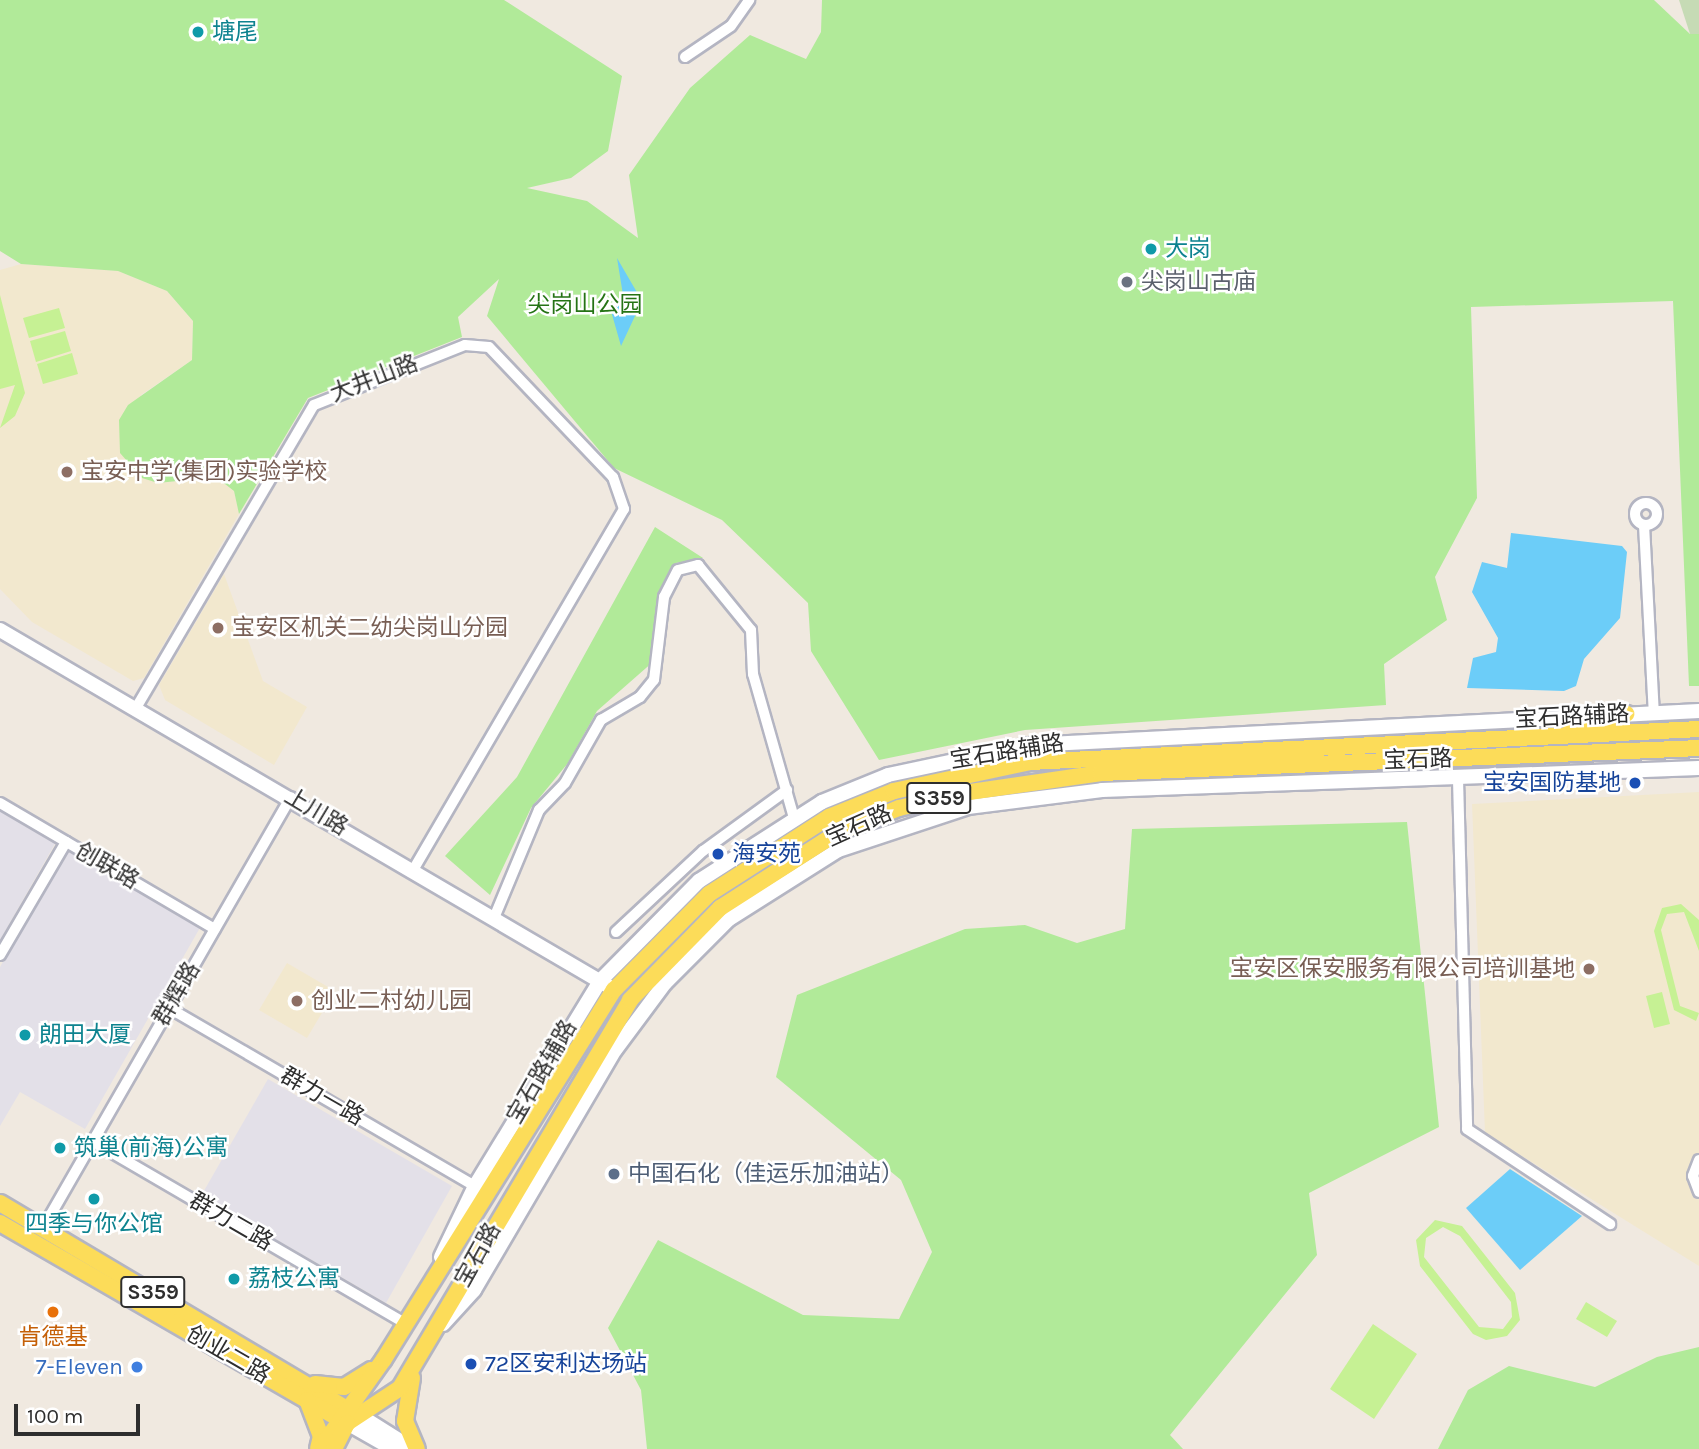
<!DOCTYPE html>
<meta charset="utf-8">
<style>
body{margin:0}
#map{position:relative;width:1699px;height:1449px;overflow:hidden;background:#f0e9e0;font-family:Karla,"Noto Sans SC",sans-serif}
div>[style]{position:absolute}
.industrial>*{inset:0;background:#e3e0e8}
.education>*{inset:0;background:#f2e8ce}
.green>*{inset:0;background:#b1ea99}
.cemetery>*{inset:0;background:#c6dbb5}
.pitch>*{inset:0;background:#c6f194}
.water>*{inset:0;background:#6ccdf8}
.roads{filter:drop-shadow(2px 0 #b4b5c2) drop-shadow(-2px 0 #b4b5c2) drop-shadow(0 2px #b4b5c2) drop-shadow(0 -2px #b4b5c2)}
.street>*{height:10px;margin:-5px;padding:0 5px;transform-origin:5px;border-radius:5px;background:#fff}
.street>.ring{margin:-5px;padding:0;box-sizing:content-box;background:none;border:10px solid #fff;border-radius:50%}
.secondary>*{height:14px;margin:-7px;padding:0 7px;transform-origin:7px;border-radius:7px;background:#fff}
.primary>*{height:16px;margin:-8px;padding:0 8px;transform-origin:8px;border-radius:8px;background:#fcdc59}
.dots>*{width:19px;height:19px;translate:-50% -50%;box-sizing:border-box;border:4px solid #fff;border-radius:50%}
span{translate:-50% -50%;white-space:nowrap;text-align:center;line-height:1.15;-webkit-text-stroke:5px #fff;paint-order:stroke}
.shield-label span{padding:2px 5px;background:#fff;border:2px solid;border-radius:5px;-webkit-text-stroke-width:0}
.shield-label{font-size:21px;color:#2e2e2e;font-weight:700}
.culture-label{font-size:23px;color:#0d838f}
.left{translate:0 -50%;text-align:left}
.worship-label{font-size:23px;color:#5b616d}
.park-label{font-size:23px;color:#257315}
.street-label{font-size:23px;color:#2e2e2e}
.education-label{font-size:23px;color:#785e54}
.right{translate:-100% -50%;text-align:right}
.transit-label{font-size:23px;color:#164399}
.service-label{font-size:23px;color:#4e5e75}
.food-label{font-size:23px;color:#c56008}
.shop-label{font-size:23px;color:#366cbe}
.scale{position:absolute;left:14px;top:1404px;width:126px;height:32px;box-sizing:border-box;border:4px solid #2e2e2e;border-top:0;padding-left:9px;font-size:21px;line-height:24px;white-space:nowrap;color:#2e2e2e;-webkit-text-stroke:5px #fff;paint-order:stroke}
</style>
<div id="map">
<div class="industrial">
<div style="clip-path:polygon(0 810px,56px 842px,0 940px)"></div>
<div style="clip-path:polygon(67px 848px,201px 926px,85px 1129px,20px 1092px,0 1126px,0 967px)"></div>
<div style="clip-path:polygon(268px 1079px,452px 1186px,386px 1303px,201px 1196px)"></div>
</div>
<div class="education">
<div style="clip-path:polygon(21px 264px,118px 271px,167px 291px,193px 321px,192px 360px,141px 395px,158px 483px,216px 477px,234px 491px,239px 514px,144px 678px,133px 681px,32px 622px,0 589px,0 270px)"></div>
<div style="clip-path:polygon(224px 574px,263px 681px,307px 707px,274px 765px,165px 700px,159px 685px)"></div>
<div style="clip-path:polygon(1699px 792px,1699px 1266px,1485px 1133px,1472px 804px)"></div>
<div style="clip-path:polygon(287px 963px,335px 991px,307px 1038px,259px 1010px)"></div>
</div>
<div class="green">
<div style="clip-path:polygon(0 0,504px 0,622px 76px,608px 151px,571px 178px,527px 188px,587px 201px,638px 238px,629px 175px,690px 88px,750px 35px,806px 59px,821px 32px,822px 0,1654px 0,1690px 34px,1699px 34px,1699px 686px,1689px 686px,1673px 301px,1471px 307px,1477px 498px,1435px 577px,1447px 620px,1384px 664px,1386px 705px,1025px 730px,879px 760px,811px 651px,808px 603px,722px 520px,614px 468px,487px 316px,499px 279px,458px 317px,462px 337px,308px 398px,239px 514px,234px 491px,216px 477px,158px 483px,142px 478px,120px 453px,119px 420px,128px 405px,192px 360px,193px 321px,167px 291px,118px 271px,21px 264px,0 251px)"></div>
<div style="clip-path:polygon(655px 527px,703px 558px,676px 563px,659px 596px,654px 661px,597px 711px,568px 763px,531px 808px,490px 895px,445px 856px,517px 777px)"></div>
<div style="clip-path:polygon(1407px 822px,1439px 1127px,1309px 1193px,1317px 1255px,1170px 1435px,1183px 1449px,647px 1449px,641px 1390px,608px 1328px,658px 1240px,803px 1315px,899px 1319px,932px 1252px,901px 1180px,776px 1077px,797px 995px,965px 929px,1025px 925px,1077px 943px,1125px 929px,1132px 829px)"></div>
<div style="clip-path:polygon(1699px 1347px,1699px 1449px,1438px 1449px,1468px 1390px,1509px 1366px,1595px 1387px,1657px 1357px)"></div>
</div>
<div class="cemetery">
<div style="clip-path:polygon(1679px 0,1699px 0,1699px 34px,1690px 34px)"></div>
</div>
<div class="pitch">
<div style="clip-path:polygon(0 295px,25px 393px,15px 416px,0 428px,15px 385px,0 389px)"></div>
<div style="clip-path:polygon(59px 308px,65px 328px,29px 338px,23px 318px)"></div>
<div style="clip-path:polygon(65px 331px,71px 351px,36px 362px,30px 341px)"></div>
<div style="clip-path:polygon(72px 353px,78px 374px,43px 384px,37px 364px)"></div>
<div style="clip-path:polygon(1681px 904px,1699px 920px,1699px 951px,1684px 912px,1667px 914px,1661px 930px,1680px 1006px,1699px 1013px,1696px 1021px,1674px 1010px,1654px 931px,1662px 908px)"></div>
<div style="clip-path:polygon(1662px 992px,1670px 1024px,1654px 1028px,1646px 996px)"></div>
<div style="clip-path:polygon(evenodd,1435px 1220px,1462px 1226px,1515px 1293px,1520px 1320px,1507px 1336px,1486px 1340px,1473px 1334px,1420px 1266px,1416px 1240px,1435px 1220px,1443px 1227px,1460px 1236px,1511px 1302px,1512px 1317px,1503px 1329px,1479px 1327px,1424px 1257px,1426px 1238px,1443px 1227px)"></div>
<div style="clip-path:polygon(1586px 1302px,1617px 1321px,1607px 1337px,1576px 1319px)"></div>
<div style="clip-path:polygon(1373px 1324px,1417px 1354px,1374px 1419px,1330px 1389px)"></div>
</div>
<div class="water">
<div style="clip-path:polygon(617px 258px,642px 301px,621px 346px,611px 311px,623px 295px)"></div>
<div style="clip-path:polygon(1511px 533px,1622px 546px,1627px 552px,1620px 618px,1584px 659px,1576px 686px,1564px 691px,1467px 688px,1473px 658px,1496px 652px,1498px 638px,1472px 592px,1482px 562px,1507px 568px)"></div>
<div style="clip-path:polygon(1510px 1169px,1582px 1216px,1520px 1270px,1466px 1208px)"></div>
</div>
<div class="roads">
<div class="street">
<div style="left:685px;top:57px;width:55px;rotate:-34deg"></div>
<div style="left:731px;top:26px;width:32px;rotate:-55deg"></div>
<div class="ring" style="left:1635px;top:503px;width:12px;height:12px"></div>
<div style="left:1644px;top:525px;width:188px;rotate:87deg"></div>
<div style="left:136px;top:708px;width:351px;rotate:-59.6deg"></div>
<div style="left:314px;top:405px;width:162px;rotate:-21.7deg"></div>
<div style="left:465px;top:345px;width:24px;rotate:5deg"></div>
<div style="left:489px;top:347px;width:180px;rotate:46.4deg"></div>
<div style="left:613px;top:477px;width:34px;rotate:71deg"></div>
<div style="left:624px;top:509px;width:418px;rotate:120.3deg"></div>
<div style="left:1458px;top:779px;width:350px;rotate:88.5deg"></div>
<div style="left:1467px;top:1129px;width:172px;rotate:33.6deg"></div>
<div style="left:0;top:803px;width:249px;rotate:30.4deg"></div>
<div style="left:494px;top:918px;width:117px;rotate:-67.4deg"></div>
<div style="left:539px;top:810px;width:37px;rotate:-46deg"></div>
<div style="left:565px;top:783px;width:73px;rotate:-60.3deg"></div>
<div style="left:601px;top:720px;width:45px;rotate:-30.5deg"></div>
<div style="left:640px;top:697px;width:22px;rotate:-51deg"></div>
<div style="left:654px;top:680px;width:84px;rotate:-83.1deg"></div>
<div style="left:664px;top:597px;width:30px;rotate:-63deg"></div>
<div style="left:678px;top:570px;width:21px;rotate:-14deg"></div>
<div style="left:698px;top:565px;width:84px;rotate:50.8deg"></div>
<div style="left:751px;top:630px;width:44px;rotate:87.4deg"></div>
<div style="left:753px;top:674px;width:150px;rotate:74.1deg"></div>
<div style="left:616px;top:932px;width:119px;rotate:-43deg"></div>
<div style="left:703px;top:851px;width:104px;rotate:-36deg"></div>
<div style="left:0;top:955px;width:131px;rotate:-59.7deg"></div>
<div style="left:169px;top:1008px;width:354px;rotate:30.2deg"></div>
<div style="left:92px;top:1141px;width:363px;rotate:30.2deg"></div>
<div style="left:1699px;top:1160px;width:17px;rotate:111deg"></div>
<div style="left:1693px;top:1176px;width:17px;rotate:69deg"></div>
<div style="left:43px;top:1228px;width:497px;rotate:-60.1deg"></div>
</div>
<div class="secondary">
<div style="left:0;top:630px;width:705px;rotate:30.35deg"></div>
<div style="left:441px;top:1257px;width:79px;rotate:-64.4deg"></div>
<div style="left:475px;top:1186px;width:240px;rotate:-58.6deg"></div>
<div style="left:600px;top:981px;width:141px;rotate:-45.3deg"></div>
<div style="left:699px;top:881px;width:146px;rotate:-32.7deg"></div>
<div style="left:822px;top:802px;width:71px;rotate:-22.2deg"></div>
<div style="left:888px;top:775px;width:144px;rotate:-12deg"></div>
<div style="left:1029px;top:745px;width:671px;rotate:-2.91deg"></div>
<div style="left:443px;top:1324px;width:46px;rotate:-47.6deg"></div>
<div style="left:474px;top:1290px;width:278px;rotate:-59.6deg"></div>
<div style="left:615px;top:1050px;width:84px;rotate:-53.3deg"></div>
<div style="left:665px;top:983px;width:91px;rotate:-45deg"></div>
<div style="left:729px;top:919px;width:129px;rotate:-32.3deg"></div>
<div style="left:838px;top:850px;width:137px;rotate:-18.3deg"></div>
<div style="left:968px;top:807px;width:135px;rotate:-7.2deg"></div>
<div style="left:1102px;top:790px;width:597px;rotate:-2.11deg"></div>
<div style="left:362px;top:1417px;width:60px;rotate:32.1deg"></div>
<div style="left:347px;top:1423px;width:53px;rotate:29.5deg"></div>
</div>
<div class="primary">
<div style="left:1571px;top:727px;width:57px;rotate:-13.3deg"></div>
<div style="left:0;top:1203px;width:414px;rotate:30.7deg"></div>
<div style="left:0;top:1223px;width:401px;rotate:30deg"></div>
<div style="left:412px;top:1378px;width:44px;rotate:99.2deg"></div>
<div style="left:405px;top:1421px;width:30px;rotate:67deg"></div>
<div style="left:315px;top:1384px;width:29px;rotate:6deg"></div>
<div style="left:344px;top:1387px;width:32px;rotate:-32deg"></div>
<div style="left:307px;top:1400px;width:39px;rotate:69deg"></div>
<div style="left:321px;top:1436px;width:13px;rotate:103deg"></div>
<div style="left:347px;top:1423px;width:64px;rotate:-33.4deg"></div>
<div style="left:400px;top:1388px;width:451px;rotate:-59.3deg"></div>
<div style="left:630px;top:1000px;width:129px;rotate:-45.6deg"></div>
<div style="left:720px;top:908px;width:139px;rotate:-32.7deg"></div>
<div style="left:837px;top:833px;width:67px;rotate:-22deg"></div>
<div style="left:899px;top:808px;width:66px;rotate:-13.2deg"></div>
<div style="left:963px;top:793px;width:139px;rotate:-8.2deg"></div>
<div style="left:1101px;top:773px;width:599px;rotate:-2.39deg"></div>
<div style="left:320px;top:1449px;width:110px;rotate:-54.6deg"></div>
<div style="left:384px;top:1359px;width:435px;rotate:-58.1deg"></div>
<div style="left:614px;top:990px;width:135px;rotate:-45.3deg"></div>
<div style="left:709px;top:894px;width:143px;rotate:-32.7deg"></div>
<div style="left:829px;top:817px;width:70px;rotate:-21.8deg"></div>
<div style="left:894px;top:791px;width:139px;rotate:-12deg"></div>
<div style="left:1030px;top:762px;width:670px;rotate:-2.82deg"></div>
<div style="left:334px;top:1449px;width:29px;rotate:-63deg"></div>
</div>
</div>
<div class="dots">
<div style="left:198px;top:32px;background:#0f9aa8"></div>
<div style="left:1151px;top:249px;background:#0f9aa8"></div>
<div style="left:1127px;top:282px;background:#6b7280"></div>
<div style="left:67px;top:472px;background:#8d6e63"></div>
<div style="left:218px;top:628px;background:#8d6e63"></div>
<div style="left:1635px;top:783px;background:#1a4fb4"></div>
<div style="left:718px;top:854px;background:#1a4fb4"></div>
<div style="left:1589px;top:969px;background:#8d6e63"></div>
<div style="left:297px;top:1001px;background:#8d6e63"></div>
<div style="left:25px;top:1035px;background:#0f9aa8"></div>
<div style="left:60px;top:1148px;background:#0f9aa8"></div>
<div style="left:614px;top:1174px;background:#5c6f8a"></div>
<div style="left:94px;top:1199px;background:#0f9aa8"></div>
<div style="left:234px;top:1279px;background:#0f9aa8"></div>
<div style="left:53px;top:1312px;background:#e8710a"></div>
<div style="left:471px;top:1364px;background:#1a4fb4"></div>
<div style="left:137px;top:1367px;background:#3f7fe0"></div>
</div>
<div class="shield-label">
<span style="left:939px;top:798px">S359</span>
<span style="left:153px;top:1292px">S359</span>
</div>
<div class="culture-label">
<span class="left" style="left:212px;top:32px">塘尾</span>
<span class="left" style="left:1165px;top:249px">大岗</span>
<span class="left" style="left:39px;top:1035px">朗田大厦</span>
<span class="left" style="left:74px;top:1148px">筑巢(前海)公寓</span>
<span style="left:94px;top:1224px">四季与你公馆</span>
<span class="left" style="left:248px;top:1279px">荔枝公寓</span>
</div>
<div class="worship-label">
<span class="left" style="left:1141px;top:282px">尖岗山古庙</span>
</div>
<div class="park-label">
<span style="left:585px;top:305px">尖岗山公园</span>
</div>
<div class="street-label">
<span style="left:374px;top:379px;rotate:-21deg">大井山路</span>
<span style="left:1572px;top:717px;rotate:-3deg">宝石路辅路</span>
<span style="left:1007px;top:752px;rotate:-9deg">宝石路辅路</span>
<span style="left:1418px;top:760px;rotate:-2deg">宝石路</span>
<span style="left:316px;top:812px;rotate:31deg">上川路</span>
<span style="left:859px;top:826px;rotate:-24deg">宝石路</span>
<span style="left:107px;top:866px;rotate:30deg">创联路</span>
<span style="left:177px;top:994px;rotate:-60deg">群辉路</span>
<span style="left:542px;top:1072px;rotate:-60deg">宝石路辅路</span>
<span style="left:322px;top:1097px;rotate:30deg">群力一路</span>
<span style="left:231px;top:1222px;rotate:30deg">群力二路</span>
<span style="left:478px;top:1255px;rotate:-61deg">宝石路</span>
<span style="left:228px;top:1355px;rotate:30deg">创业二路</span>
</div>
<div class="education-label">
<span class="left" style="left:81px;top:472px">宝安中学(集团)实验学校</span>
<span class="left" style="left:232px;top:628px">宝安区机关二幼尖岗山分园</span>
<span class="right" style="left:1575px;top:969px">宝安区保安服务有限公司培训基地</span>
<span class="left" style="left:311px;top:1001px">创业二村幼儿园</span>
</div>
<div class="transit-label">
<span class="right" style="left:1621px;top:783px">宝安国防基地</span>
<span class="left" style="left:732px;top:854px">海安苑</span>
<span class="left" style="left:485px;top:1364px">72区安利达场站</span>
</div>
<div class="service-label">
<span class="left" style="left:628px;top:1174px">中国石化（佳运乐加油站）</span>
</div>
<div class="food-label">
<span style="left:53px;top:1337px">肯德基</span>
</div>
<div class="shop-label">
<span class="right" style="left:123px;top:1367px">7-Eleven</span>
</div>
<div class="scale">100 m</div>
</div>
